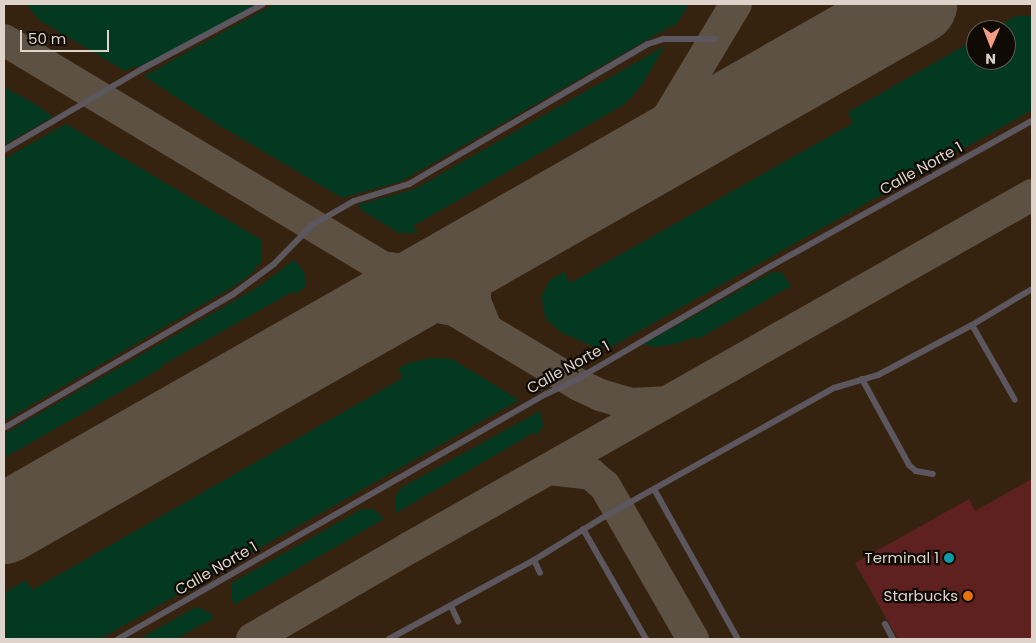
<!DOCTYPE html>
<style>
body{margin:0}
#map{position:relative;width:1036px;height:643px;overflow:hidden;background:#2c1f10;font-family:Poppins,sans-serif}
div>[style]{position:absolute}
.built>*{inset:0;background:#36230f}
.green>*{inset:0;background:#033921}
.taxiway>*{height:32px;margin:-16px;padding:0 16px;transform-origin:16px;border-radius:16px;background:#5d5144}
.runway>*{height:80px;margin:-40px;padding:0 40px;transform-origin:40px;border-radius:40px;background:#5d5144}
.building>*{inset:0;background:#5f2120}
.service>*{height:6px;margin:-3px;padding:0 3px;transform-origin:3px;border-radius:3px;background:#5c575f}
.dots>*{width:14px;height:14px;translate:-50% -50%;box-sizing:border-box;border:2px solid #100a05;border-radius:50%}
span{translate:-50% -50%;white-space:nowrap;text-align:center;line-height:1.15;-webkit-text-stroke:4.5px #100a05;paint-order:stroke}
.street-label{font-size:15px;color:#ddd3ca}
.poi-label{font-size:15px;color:#ddd3ca}
.right{translate:-100% -50%;text-align:right}
.frame{position:absolute;inset:0;border:5px solid #ddd3ca;pointer-events:none}
.north{position:absolute;left:966px;top:20px;width:50px;height:50px;box-sizing:border-box;background:#100a05;border:1px solid #625a54;border-radius:50%;rotate:181deg;font-size:14px;font-weight:700;line-height:20px;text-align:center;color:#ddd3ca}
.north::after{content:'';display:block;margin:auto;width:18px;height:22px;background:#f49e87;clip-path:polygon(50% 0,100% 100%,50% 72%,0 100%)}
.scale{position:absolute;left:20px;top:30px;width:89px;height:22px;box-sizing:border-box;border:2px solid #ddd3ca;border-top:0;padding-left:6px;font-size:15px;line-height:18px;white-space:nowrap;color:#ddd3ca;-webkit-text-stroke:4px #100a05;paint-order:stroke}
</style>
<div id="map">
<div class="built">
<div style="clip-path:polygon(evenodd,4px 4px,1032px 4px,1032px 639px,4px 639px,4px 4px,976px 30px,1006px 30px,1006px 60px,976px 60px,976px 30px)"></div>
</div>
<div class="green">
<div style="clip-path:polygon(26px 4px,259px 4px,185px 44px,138px 67px,133px 67px,125px 71px,39px 20px)"></div>
<div style="clip-path:polygon(274px 4px,689px 4px,675px 26px,671px 26px,402px 181px,342px 198px,217px 124px,144px 76px)"></div>
<div style="clip-path:polygon(1016px 16px,1032px 16px,1032px 110px,609px 348px,595px 347px,562px 333px,547px 320px,543px 311px,542px 295px,550px 280px,564px 272px,570px 283px,853px 123px,848px 112px,976px 39px,976px 60px,1006px 60px,1006px 30px,991px 30px)"></div>
<div style="clip-path:polygon(665px 46px,641px 86px,625px 104px,413px 226px,418px 233px,399px 233px,361px 210px,358px 205px,415px 189px)"></div>
<div style="clip-path:polygon(4px 87px,35px 104px,53px 117px,4px 145px)"></div>
<div style="clip-path:polygon(66px 124px,262px 240px,261px 262px,250px 275px,236px 285px,4px 421px,4px 159px)"></div>
<div style="clip-path:polygon(294px 260px,304px 271px,306px 287px,294px 294px,292px 292px,161px 366px,162px 368px,4px 458px,4px 434px,258px 287px)"></div>
<div style="clip-path:polygon(781px 272px,791px 286px,698px 339px,695px 337px,676px 344px,655px 347px,642px 345px,770px 273px)"></div>
<div style="clip-path:polygon(431px 358px,452px 359px,519px 400px,100px 639px,4px 639px,4px 593px,26px 580px,32px 590px,403px 378px,398px 369px,408px 363px)"></div>
<div style="clip-path:polygon(540px 411px,543px 425px,537px 436px,535px 432px,396px 513px,396px 496px,401px 488px)"></div>
<div style="clip-path:polygon(362px 509px,373px 509px,384px 519px,234px 605px,231px 597px,232px 583px)"></div>
<div style="clip-path:polygon(196px 607px,209px 612px,214px 618px,176px 639px,139px 639px)"></div>
</div>
<div class="taxiway">
<div style="left:4px;top:40px;width:671px;rotate:30.96deg"></div>
<div style="left:579px;top:385px;width:23px;rotate:25deg"></div>
<div style="left:600px;top:395px;width:32px;rotate:16deg"></div>
<div style="left:631px;top:404px;width:34px;rotate:-3deg"></div>
<div style="left:603px;top:184px;width:35px;rotate:-41deg"></div>
<div style="left:629px;top:161px;width:53px;rotate:-47.3deg"></div>
<div style="left:665px;top:122px;width:138px;rotate:-59deg"></div>
<div style="left:389px;top:268px;width:20px;rotate:9deg"></div>
<div style="left:409px;top:271px;width:31px;rotate:-6deg"></div>
<div style="left:440px;top:268px;width:25px;rotate:-18deg"></div>
<div style="left:464px;top:260px;width:34px;rotate:-28deg"></div>
<div style="left:361px;top:320px;width:47px;rotate:-17.3deg"></div>
<div style="left:406px;top:306px;width:25px;rotate:-2deg"></div>
<div style="left:431px;top:305px;width:18px;rotate:13deg"></div>
<div style="left:485px;top:326px;width:27px;rotate:-112deg"></div>
<div style="left:475px;top:301px;width:30px;rotate:-90deg"></div>
<div style="left:475px;top:271px;width:16px;rotate:-68deg"></div>
<div style="left:481px;top:256px;width:18px;rotate:-43deg"></div>
<div style="left:549px;top:469px;width:42px;rotate:6.8deg"></div>
<div style="left:591px;top:474px;width:18px;rotate:41deg"></div>
<div style="left:605px;top:486px;width:177px;rotate:60.1deg"></div>
<div style="left:252px;top:639px;width:181px;rotate:-30.1deg"></div>
<div style="left:409px;top:548px;width:716px;rotate:-29.54deg"></div>
</div>
<div class="runway">
<div style="left:4px;top:524px;width:1051px;rotate:-29.66deg"></div>
</div>
<div class="building">
<div style="clip-path:polygon(1032px 479px,1032px 639px,898px 639px,855px 563px,969px 499px,975px 511px)"></div>
</div>
<div class="service">
<div style="left:4px;top:150px;width:160px;rotate:-30.4deg"></div>
<div style="left:142px;top:69px;width:137px;rotate:-28.2deg"></div>
<div style="left:972px;top:325px;width:86px;rotate:60.2deg"></div>
<div style="left:862px;top:379px;width:98px;rotate:61.3deg"></div>
<div style="left:909px;top:465px;width:9px;rotate:41deg"></div>
<div style="left:916px;top:471px;width:17px;rotate:10deg"></div>
<div style="left:4px;top:428px;width:264px;rotate:-30.3deg"></div>
<div style="left:232px;top:295px;width:52px;rotate:-36.4deg"></div>
<div style="left:274px;top:264px;width:54px;rotate:-45.7deg"></div>
<div style="left:312px;top:225px;width:48px;rotate:-29.7deg"></div>
<div style="left:354px;top:201px;width:58px;rotate:-17.2deg"></div>
<div style="left:409px;top:184px;width:277px;rotate:-30.4deg"></div>
<div style="left:648px;top:44px;width:16px;rotate:-18deg"></div>
<div style="left:663px;top:39px;width:52px"></div>
<div style="left:654px;top:489px;width:172px;rotate:60.8deg"></div>
<div style="left:583px;top:529px;width:127px;rotate:60.2deg"></div>
<div style="left:534px;top:560px;width:14px;rotate:65deg"></div>
<div style="left:451px;top:606px;width:17px;rotate:65deg"></div>
<div style="left:885px;top:624px;width:17px;rotate:62deg"></div>
<div style="left:118px;top:639px;width:493px;rotate:-29.8deg"></div>
<div style="left:546px;top:394px;width:31px;rotate:-25deg"></div>
<div style="left:574px;top:381px;width:228px;rotate:-30.3deg"></div>
<div style="left:771px;top:266px;width:299px;rotate:-29.1deg"></div>
<div style="left:389px;top:639px;width:165px;rotate:-28.6deg"></div>
<div style="left:534px;top:560px;width:80px;rotate:-31.7deg"></div>
<div style="left:602px;top:518px;width:266px;rotate:-29.3deg"></div>
<div style="left:834px;top:388px;width:46px;rotate:-16.5deg"></div>
<div style="left:878px;top:375px;width:106px;rotate:-28deg"></div>
<div style="left:972px;top:325px;width:70px;rotate:-31deg"></div>
</div>
<div class="dots">
<div style="left:949px;top:558px;background:#0f9aa8"></div>
<div style="left:968px;top:596px;background:#e8710a"></div>
</div>
<div class="street-label">
<span style="left:921px;top:168px;rotate:-29deg">Calle Norte 1</span>
<span style="left:568px;top:367px;rotate:-29deg">Calle Norte 1</span>
<span style="left:216px;top:568px;rotate:-30deg">Calle Norte 1</span>
</div>
<div class="poi-label">
<span class="right" style="left:939px;top:558px">Terminal 1</span>
<span class="right" style="left:958px;top:596px">Starbucks</span>
</div>
<div class="frame"></div>
<div class="north">N</div>
<div class="scale">50 m</div>
</div>
